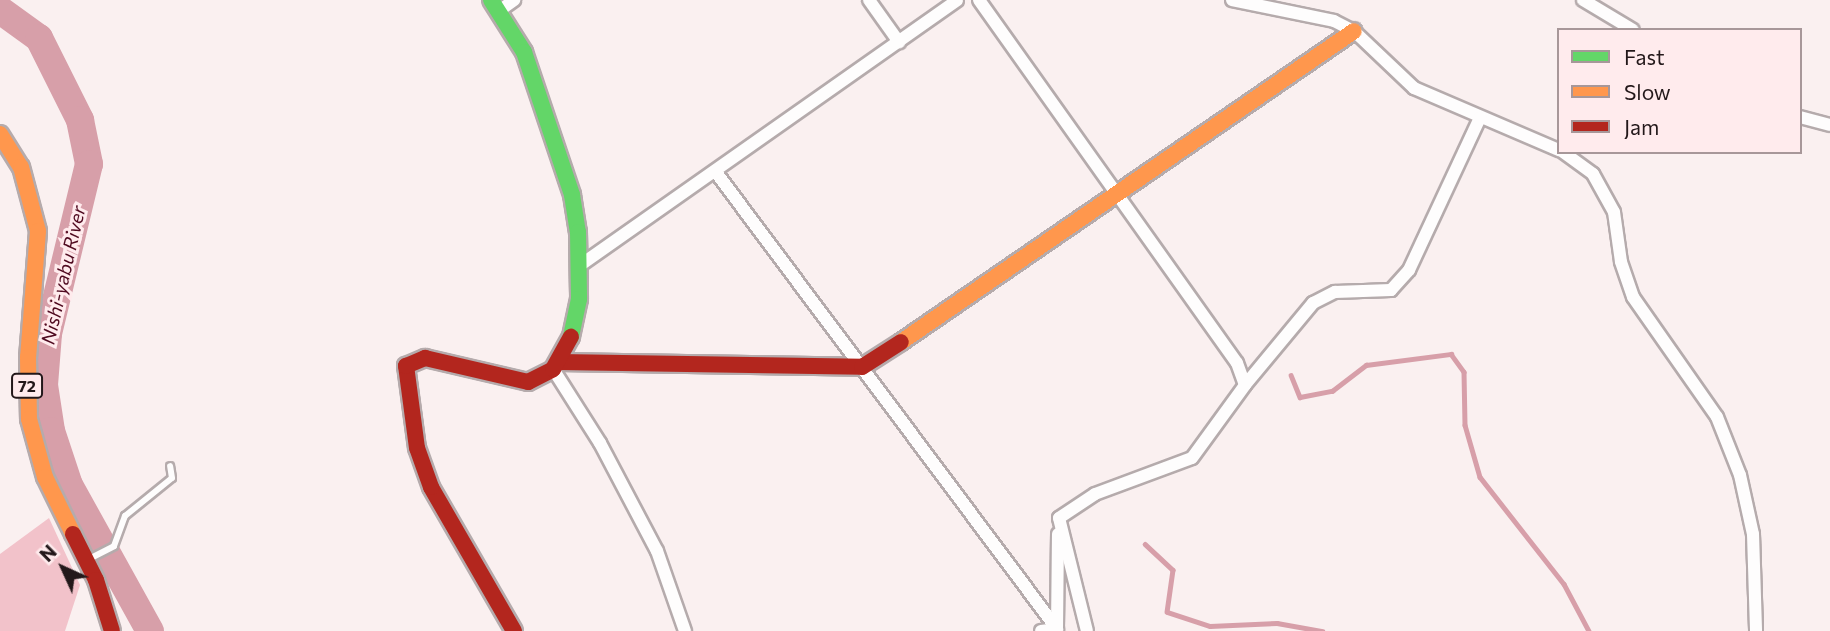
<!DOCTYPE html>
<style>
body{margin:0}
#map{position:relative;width:1830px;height:631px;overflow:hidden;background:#faf0f0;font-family:Commissioner,sans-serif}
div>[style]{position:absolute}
.forest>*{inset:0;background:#f2c2ca}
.stream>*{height:4.5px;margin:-2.25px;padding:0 2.25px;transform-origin:2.25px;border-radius:2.25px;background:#d79fa9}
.river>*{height:28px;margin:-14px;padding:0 14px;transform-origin:14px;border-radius:14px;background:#d79fa9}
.roads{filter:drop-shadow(2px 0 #b5abac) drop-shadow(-2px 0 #b5abac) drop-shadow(0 2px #b5abac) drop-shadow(0 -2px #b5abac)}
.lane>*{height:6px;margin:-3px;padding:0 3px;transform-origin:3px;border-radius:3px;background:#fefdfd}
.street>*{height:12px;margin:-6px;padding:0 6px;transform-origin:6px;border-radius:6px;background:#fefdfd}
.fast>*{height:16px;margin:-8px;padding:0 8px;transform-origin:8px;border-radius:8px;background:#63d668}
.slow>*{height:16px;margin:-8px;padding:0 8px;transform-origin:8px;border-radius:8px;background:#ff974d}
.jam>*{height:16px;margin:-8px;padding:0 8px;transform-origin:8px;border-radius:8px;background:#b3261e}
span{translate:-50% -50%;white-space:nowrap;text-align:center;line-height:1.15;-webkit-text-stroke:6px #ffebed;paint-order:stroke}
.shield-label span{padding:2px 5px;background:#ffebed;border:2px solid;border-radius:5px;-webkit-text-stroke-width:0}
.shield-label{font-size:16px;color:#23181a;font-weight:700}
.water-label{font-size:19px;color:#500a20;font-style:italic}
.legend{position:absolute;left:1557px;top:28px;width:245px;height:126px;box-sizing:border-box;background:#ffebed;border:2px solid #a79799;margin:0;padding:9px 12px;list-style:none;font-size:21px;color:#23181a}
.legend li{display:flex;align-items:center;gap:14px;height:35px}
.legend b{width:35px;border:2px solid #a79799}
.north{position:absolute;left:28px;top:533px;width:70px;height:70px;-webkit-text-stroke:5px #ffebed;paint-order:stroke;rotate:315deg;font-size:19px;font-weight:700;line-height:28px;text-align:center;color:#23181a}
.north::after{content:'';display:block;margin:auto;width:24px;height:32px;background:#23181a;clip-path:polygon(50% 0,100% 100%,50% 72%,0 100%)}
</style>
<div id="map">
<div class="forest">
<div style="clip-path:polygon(49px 518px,80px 585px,65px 631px,0 631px,0 554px)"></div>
</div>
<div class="stream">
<div style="left:1291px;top:375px;width:24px;rotate:68deg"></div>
<div style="left:1300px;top:397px;width:33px;rotate:-11deg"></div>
<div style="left:1332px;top:391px;width:43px;rotate:-37.4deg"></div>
<div style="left:1366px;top:365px;width:86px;rotate:-7.4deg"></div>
<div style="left:1451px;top:354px;width:22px;rotate:54deg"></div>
<div style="left:1464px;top:372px;width:53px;rotate:88.9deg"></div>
<div style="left:1465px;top:425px;width:54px;rotate:73.9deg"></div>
<div style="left:1480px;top:477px;width:136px;rotate:51.9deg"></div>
<div style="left:1564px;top:584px;width:53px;rotate:62deg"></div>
<div style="left:1145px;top:544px;width:38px;rotate:43deg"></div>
<div style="left:1173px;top:570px;width:42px;rotate:98.1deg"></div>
<div style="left:1167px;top:612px;width:45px;rotate:18deg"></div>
<div style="left:1210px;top:626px;width:67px;rotate:-2.6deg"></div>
<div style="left:1277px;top:623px;width:46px;rotate:10.1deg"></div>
</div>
<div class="river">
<div style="left:0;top:10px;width:48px;rotate:35.7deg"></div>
<div style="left:39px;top:38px;width:92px;rotate:63.4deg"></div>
<div style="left:80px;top:120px;width:45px;rotate:78.4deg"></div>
<div style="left:89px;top:164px;width:175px;rotate:103.6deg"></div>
<div style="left:48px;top:334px;width:51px;rotate:94.5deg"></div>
<div style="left:44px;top:385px;width:47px;rotate:81.3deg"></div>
<div style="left:51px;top:431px;width:57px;rotate:71.6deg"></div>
<div style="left:69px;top:485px;width:167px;rotate:61deg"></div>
</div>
<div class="roads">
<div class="lane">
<div style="left:89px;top:559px;width:28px;rotate:-27deg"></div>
<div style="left:114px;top:546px;width:32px;rotate:-70deg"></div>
<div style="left:125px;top:516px;width:60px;rotate:-39deg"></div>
<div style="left:172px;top:478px;width:12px;rotate:-99deg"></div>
</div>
<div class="street">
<div style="left:869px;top:0;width:52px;rotate:54.5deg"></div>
<div style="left:979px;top:0;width:445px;rotate:54.6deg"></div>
<div style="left:1237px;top:363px;width:23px;rotate:70deg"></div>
<div style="left:1232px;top:0;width:104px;rotate:11.6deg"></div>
<div style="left:1334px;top:21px;width:22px;rotate:27deg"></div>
<div style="left:1354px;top:31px;width:83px;rotate:43.5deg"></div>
<div style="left:1414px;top:88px;width:158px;rotate:23.2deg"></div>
<div style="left:1583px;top:0;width:58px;rotate:31deg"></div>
<div style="left:499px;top:11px;width:19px;rotate:-36deg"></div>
<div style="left:1800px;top:117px;width:31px;rotate:15deg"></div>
<div style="left:1563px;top:152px;width:37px;rotate:36deg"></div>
<div style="left:1593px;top:174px;width:43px;rotate:61.1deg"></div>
<div style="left:1614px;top:212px;width:50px;rotate:82deg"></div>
<div style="left:1621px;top:262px;width:37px;rotate:71deg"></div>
<div style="left:1633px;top:297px;width:146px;rotate:55deg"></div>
<div style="left:1717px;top:417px;width:62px;rotate:68.4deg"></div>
<div style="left:1740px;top:475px;width:60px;rotate:77.6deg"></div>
<div style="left:1753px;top:534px;width:97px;rotate:88.2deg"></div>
<div style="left:715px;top:171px;width:572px;rotate:53.25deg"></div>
<div style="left:579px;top:266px;width:462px;rotate:-35.1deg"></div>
<div style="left:553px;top:369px;width:88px;rotate:57.6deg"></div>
<div style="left:600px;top:443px;width:122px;rotate:62.2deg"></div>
<div style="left:657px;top:551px;width:85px;rotate:70.7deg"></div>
<div style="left:1059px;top:518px;width:43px;rotate:-33.7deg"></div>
<div style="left:1095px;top:494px;width:103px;rotate:-20.4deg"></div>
<div style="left:1192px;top:458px;width:90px;rotate:-54deg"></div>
<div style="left:1245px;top:385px;width:107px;rotate:-50.3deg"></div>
<div style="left:1313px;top:303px;width:25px;rotate:-27deg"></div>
<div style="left:1335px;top:292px;width:56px;rotate:-2deg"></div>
<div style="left:1391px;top:290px;width:27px;rotate:-48deg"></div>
<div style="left:1409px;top:270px;width:168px;rotate:-65deg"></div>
<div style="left:1059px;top:518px;width:116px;rotate:76.1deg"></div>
<div style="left:1057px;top:629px;width:95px;rotate:-89.4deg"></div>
<div style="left:1041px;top:631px;width:16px;rotate:-7deg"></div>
</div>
<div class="fast">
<div style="left:491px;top:0;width:62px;rotate:57.6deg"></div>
<div style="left:524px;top:52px;width:151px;rotate:71.4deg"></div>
<div style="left:572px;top:195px;width:37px;rotate:81deg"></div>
<div style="left:578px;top:232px;width:67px;rotate:89.1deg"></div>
<div style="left:579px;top:299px;width:39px;rotate:102deg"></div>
</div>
<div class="slow">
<div style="left:0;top:134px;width:39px;rotate:58deg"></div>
<div style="left:21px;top:167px;width:66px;rotate:75.1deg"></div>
<div style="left:38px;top:231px;width:126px;rotate:94.5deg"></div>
<div style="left:28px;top:357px;width:62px;rotate:89.1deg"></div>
<div style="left:29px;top:419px;width:60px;rotate:74.6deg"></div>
<div style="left:45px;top:477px;width:64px;rotate:63.8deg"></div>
<div style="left:901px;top:342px;width:549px;rotate:-34.47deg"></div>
</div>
<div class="jam">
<div style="left:559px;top:362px;width:303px;rotate:0.9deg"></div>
<div style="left:862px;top:367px;width:46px;rotate:-32.7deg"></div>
<div style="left:73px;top:534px;width:51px;rotate:63.4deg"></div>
<div style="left:96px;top:580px;width:53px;rotate:72.6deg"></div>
<div style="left:514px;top:631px;width:166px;rotate:-120deg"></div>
<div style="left:431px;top:487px;width:41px;rotate:-109.7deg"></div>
<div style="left:417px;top:448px;width:83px;rotate:-97.6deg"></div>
<div style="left:406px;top:366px;width:21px;rotate:-23deg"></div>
<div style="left:425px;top:358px;width:106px;rotate:13.1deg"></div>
<div style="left:528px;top:382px;width:28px;rotate:-27deg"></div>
<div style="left:553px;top:369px;width:37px;rotate:-61deg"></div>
</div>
</div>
<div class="shield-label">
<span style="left:27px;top:386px">72</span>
</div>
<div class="water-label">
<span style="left:63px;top:275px;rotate:-77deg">Nishi-yabu River</span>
</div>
<ul class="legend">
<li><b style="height:9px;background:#63d668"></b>Fast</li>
<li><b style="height:9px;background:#ff974d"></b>Slow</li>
<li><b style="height:9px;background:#b3261e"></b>Jam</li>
</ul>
<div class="north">N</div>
</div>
